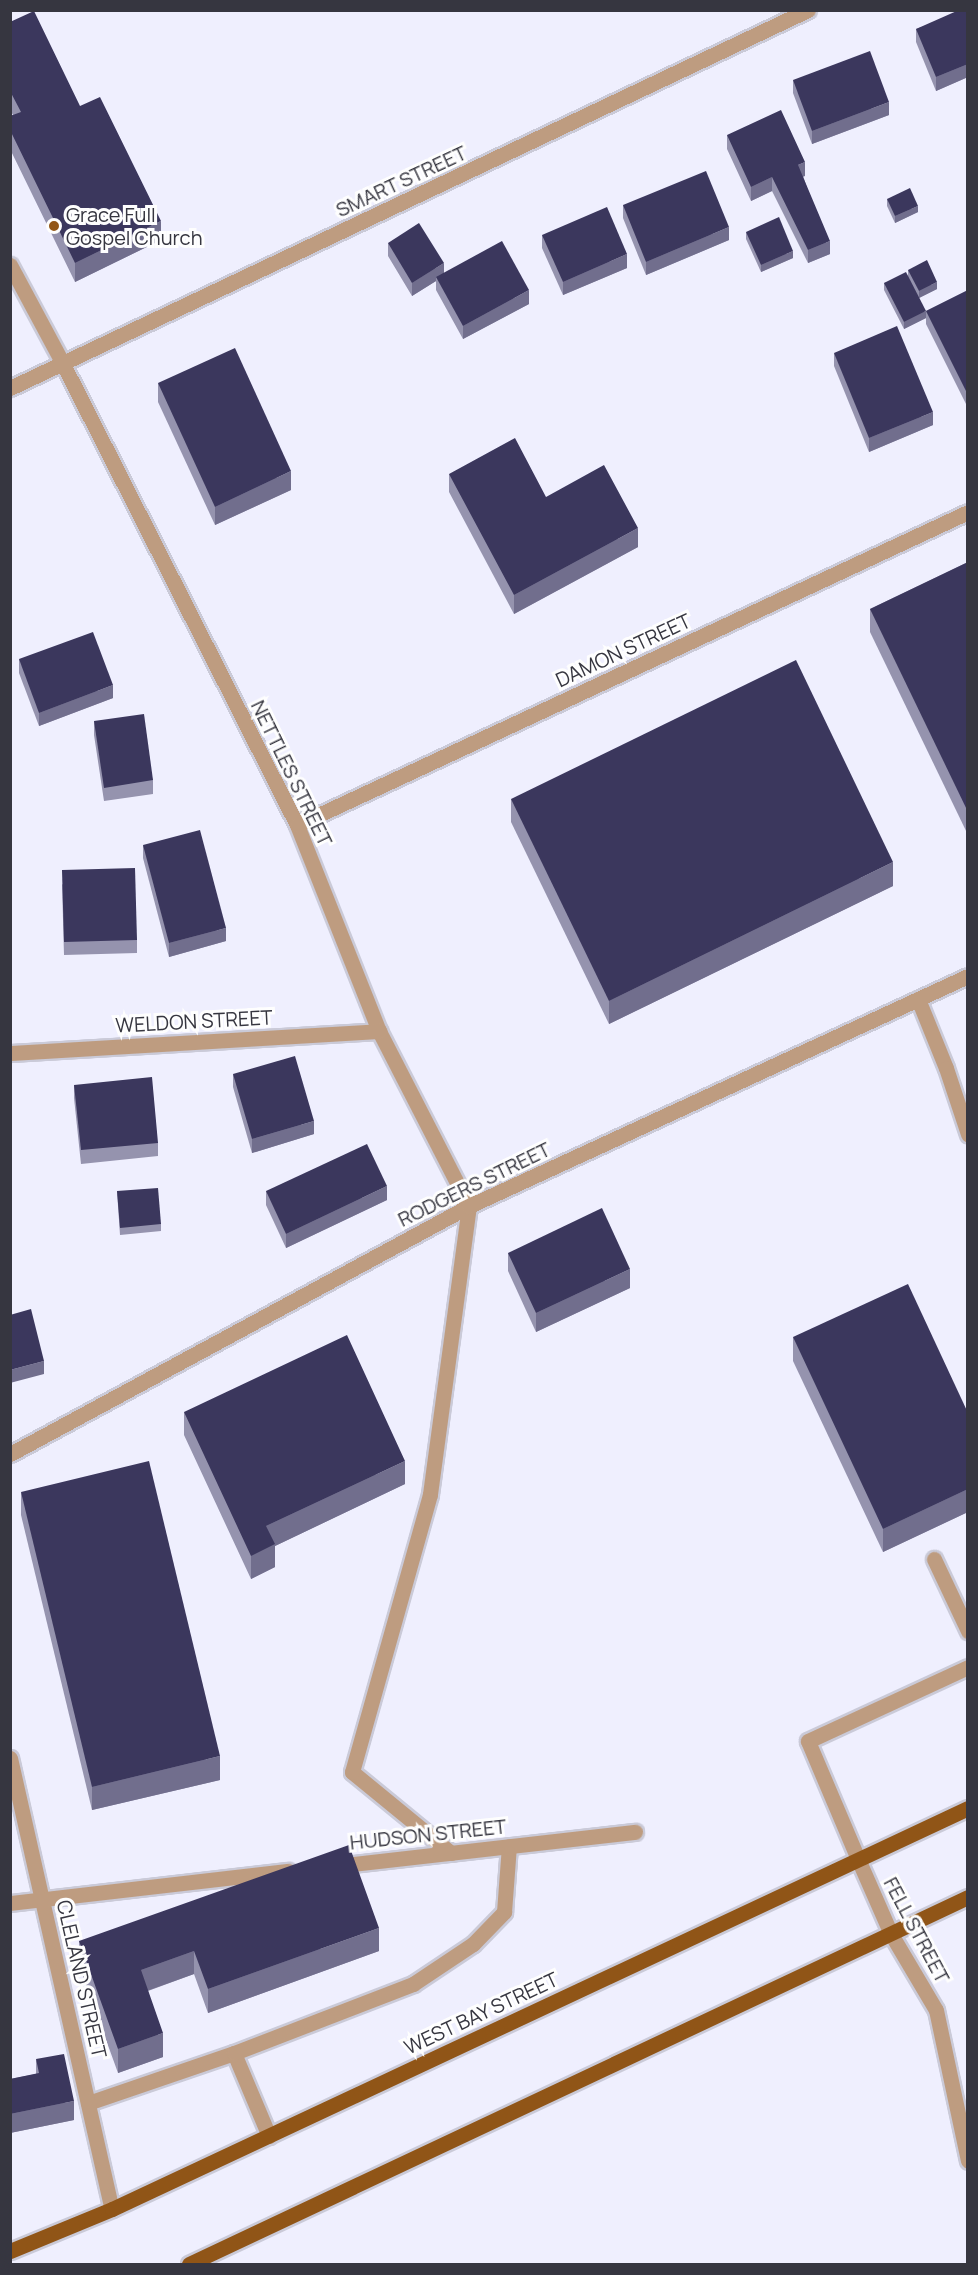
<!DOCTYPE html>
<style>
body{margin:0}
#map{position:relative;width:978px;height:2275px;overflow:hidden;background:#efeffe;font-family:Manrope,sans-serif}
div>[style]{position:absolute}
.roads{filter:drop-shadow(2px 0 #cacad8) drop-shadow(-2px 0 #cacad8) drop-shadow(0 2px #cacad8) drop-shadow(0 -2px #cacad8)}
.service>*{height:15px;margin:-7.5px;padding:0 7.5px;transform-origin:7.5px;border-radius:7.5px;background:#be9c80}
.minor>*{height:15px;margin:-7.5px;padding:0 7.5px;transform-origin:7.5px;border-radius:7.5px;background:#be9c80}
.primary>*{height:15px;margin:-7.5px;padding:0 7.5px;transform-origin:7.5px;border-radius:7.5px;background:#905517}
.wall>*{inset:0;background:#9593ae}
.shaded-wall>*{inset:0;background:#716e8d}
.building>*{inset:0;background:#3b375d}
.dots>*{width:16px;height:16px;translate:-50% -50%;box-sizing:border-box;border:3px solid #fefefe;border-radius:50%}
span{translate:-50% -50%;white-space:nowrap;text-align:center;line-height:1.15;-webkit-text-stroke:6px #fefefe;paint-order:stroke}
.street-label{font-size:20px;color:#363640}
.poi-label{font-size:20px;color:#363640}
.left{translate:0 -50%;text-align:left}
.frame{position:absolute;inset:0;border:12px solid #363640;pointer-events:none}
</style>
<div id="map">
<div class="roads">
<div class="service">
<div style="left:10px;top:265px;width:112px;rotate:61.8deg"></div>
<div style="left:918px;top:999px;width:74px;rotate:67.9deg"></div>
<div style="left:946px;top:1068px;width:70px;rotate:71.6deg"></div>
<div style="left:934px;top:1559px;width:80px;rotate:64.7deg"></div>
<div style="left:451px;top:1853px;width:128px;rotate:-140.7deg"></div>
<div style="left:352px;top:1772px;width:289px;rotate:-74.3deg"></div>
<div style="left:430px;top:1494px;width:291px;rotate:-82.3deg"></div>
<div style="left:858px;top:1859px;width:128px;rotate:-113deg"></div>
<div style="left:808px;top:1741px;width:176px;rotate:-24.8deg"></div>
<div style="left:88px;top:2103px;width:154px;rotate:-18.9deg"></div>
<div style="left:269px;top:2136px;width:90px;rotate:-112.9deg"></div>
<div style="left:234px;top:2053px;width:192px;rotate:-21.1deg"></div>
<div style="left:413px;top:1984px;width:72px;rotate:-33.7deg"></div>
<div style="left:473px;top:1944px;width:45px;rotate:-45.9deg"></div>
<div style="left:504px;top:1912px;width:66px;rotate:-85.7deg"></div>
</div>
<div class="minor">
<div style="left:63px;top:364px;width:517px;rotate:63.09deg"></div>
<div style="left:297px;top:825px;width:222px;rotate:68.3deg"></div>
<div style="left:379px;top:1031px;width:197px;rotate:62.8deg"></div>
<div style="left:10px;top:388px;width:883px;rotate:-25.35deg"></div>
<div style="left:297px;top:825px;width:740px;rotate:-25.01deg"></div>
<div style="left:10px;top:1053px;width:370px;rotate:-3.4deg"></div>
<div style="left:10px;top:1454px;width:522px;rotate:-28.38deg"></div>
<div style="left:469px;top:1206px;width:549px;rotate:-24.75deg"></div>
<div style="left:10px;top:1758px;width:462px;rotate:77.3deg"></div>
<div style="left:858px;top:1859px;width:82px;rotate:66.3deg"></div>
<div style="left:891px;top:1934px;width:88px;rotate:59.4deg"></div>
<div style="left:936px;top:2010px;width:154px;rotate:78deg"></div>
<div style="left:335px;top:1866px;width:302px;rotate:-6.5deg"></div>
<div style="left:10px;top:1903px;width:280px;rotate:-6.6deg"></div>
</div>
<div class="primary">
<div style="left:10px;top:2251px;width:110px;rotate:-22.4deg"></div>
<div style="left:112px;top:2209px;width:945px;rotate:-25.1deg"></div>
<div style="left:189px;top:2264px;width:861px;rotate:-25.23deg"></div>
</div>
</div>
<div class="wall">
<div style="clip-path:polygon(968px 10px,968px 77px,936px 91px,916px 42px,916px 29px)"></div>
<div style="clip-path:polygon(10px 22px,161px 240px,75px 282px,10px 149px,10px 116px,13px 115px,10px 110px)"></div>
<div style="clip-path:polygon(793px 80px,889px 115px,812px 144px,793px 93px)"></div>
<div style="clip-path:polygon(727px 135px,805px 176px,803px 176px,830px 254px,808px 263px,772px 191px,751px 201px,727px 149px)"></div>
<div style="clip-path:polygon(887px 199px,918px 212px,895px 223px,887px 206px)"></div>
<div style="clip-path:polygon(623px 205px,729px 240px,646px 275px,623px 218px)"></div>
<div style="clip-path:polygon(746px 232px,793px 258px,761px 272px,746px 239px)"></div>
<div style="clip-path:polygon(542px 235px,627px 268px,563px 295px,542px 248px)"></div>
<div style="clip-path:polygon(388px 243px,444px 273px,529px 304px,463px 339px,436px 290px,436px 281px,412px 296px,388px 256px)"></div>
<div style="clip-path:polygon(908px 270px,937px 289px,919px 298px,926px 318px,904px 329px,884px 290px,884px 283px,908px 276px)"></div>
<div style="clip-path:polygon(968px 290px,968px 408px,926px 324px,926px 311px)"></div>
<div style="clip-path:polygon(834px 353px,933px 425px,869px 452px,834px 366px)"></div>
<div style="clip-path:polygon(158px 383px,291px 490px,215px 525px,158px 402px)"></div>
<div style="clip-path:polygon(449px 474px,638px 547px,514px 614px,449px 492px)"></div>
<div style="clip-path:polygon(968px 562px,968px 835px,870px 632px,870px 609px)"></div>
<div style="clip-path:polygon(19px 659px,113px 698px,39px 726px,19px 673px)"></div>
<div style="clip-path:polygon(94px 721px,153px 780px,153px 794px,104px 801px,94px 735px)"></div>
<div style="clip-path:polygon(511px 799px,893px 886px,609px 1024px,511px 822px)"></div>
<div style="clip-path:polygon(143px 845px,226px 941px,169px 957px,143px 858px)"></div>
<div style="clip-path:polygon(62px 884px,137px 940px,137px 953px,64px 955px)"></div>
<div style="clip-path:polygon(233px 1074px,314px 1134px,252px 1153px,233px 1087px)"></div>
<div style="clip-path:polygon(74px 1085px,158px 1143px,158px 1156px,81px 1164px,74px 1098px)"></div>
<div style="clip-path:polygon(117px 1191px,161px 1224px,161px 1231px,120px 1235px)"></div>
<div style="clip-path:polygon(266px 1191px,387px 1200px,286px 1248px,266px 1205px)"></div>
<div style="clip-path:polygon(508px 1253px,630px 1288px,536px 1332px,508px 1271px)"></div>
<div style="clip-path:polygon(793px 1337px,968px 1413px,968px 1512px,883px 1552px,793px 1361px)"></div>
<div style="clip-path:polygon(184px 1412px,405px 1484px,275px 1546px,275px 1567px,251px 1579px,184px 1435px)"></div>
<div style="clip-path:polygon(21px 1492px,220px 1780px,92px 1810px,21px 1515px)"></div>
<div style="clip-path:polygon(79px 1941px,379px 1951px,208px 2013px,194px 1974px,148px 1991px,163px 2057px,118px 2073px,79px 1965px)"></div>
<div style="clip-path:polygon(36px 2059px,74px 2120px,10px 2133px,10px 2079px,36px 2074px)"></div>
</div>
<div class="shaded-wall">
<div style="clip-path:polygon(968px 64px,968px 77px,936px 91px,936px 77px)"></div>
<div style="clip-path:polygon(889px 102px,889px 115px,812px 144px,812px 131px)"></div>
<div style="clip-path:polygon(805px 162px,805px 176px,798px 179px,798px 165px)"></div>
<div style="clip-path:polygon(772px 177px,772px 191px,751px 201px,751px 187px)"></div>
<div style="clip-path:polygon(918px 206px,918px 212px,895px 223px,895px 216px)"></div>
<div style="clip-path:polygon(161px 221px,161px 240px,75px 282px,75px 263px)"></div>
<div style="clip-path:polygon(729px 227px,729px 240px,646px 275px,646px 262px)"></div>
<div style="clip-path:polygon(830px 241px,830px 254px,808px 263px,808px 250px)"></div>
<div style="clip-path:polygon(793px 251px,793px 258px,761px 272px,761px 265px)"></div>
<div style="clip-path:polygon(627px 254px,627px 268px,563px 295px,563px 282px)"></div>
<div style="clip-path:polygon(444px 263px,444px 277px,436px 277px,436px 281px,412px 296px,412px 283px)"></div>
<div style="clip-path:polygon(937px 282px,937px 289px,919px 298px,919px 291px)"></div>
<div style="clip-path:polygon(529px 290px,529px 304px,463px 339px,463px 326px)"></div>
<div style="clip-path:polygon(926px 311px,926px 318px,904px 329px,904px 322px)"></div>
<div style="clip-path:polygon(933px 412px,933px 425px,869px 452px,869px 438px)"></div>
<div style="clip-path:polygon(291px 471px,291px 490px,215px 525px,215px 507px)"></div>
<div style="clip-path:polygon(638px 528px,638px 547px,514px 614px,514px 595px)"></div>
<div style="clip-path:polygon(113px 685px,113px 698px,39px 726px,39px 713px)"></div>
<div style="clip-path:polygon(893px 862px,893px 886px,609px 1024px,609px 1001px)"></div>
<div style="clip-path:polygon(226px 928px,226px 941px,169px 957px,169px 943px)"></div>
<div style="clip-path:polygon(314px 1121px,314px 1134px,252px 1153px,252px 1139px)"></div>
<div style="clip-path:polygon(387px 1186px,387px 1200px,286px 1248px,286px 1234px)"></div>
<div style="clip-path:polygon(630px 1269px,630px 1288px,536px 1332px,536px 1313px)"></div>
<div style="clip-path:polygon(44px 1361px,44px 1374px,10px 1383px,10px 1370px)"></div>
<div style="clip-path:polygon(405px 1461px,405px 1484px,275px 1546px,275px 1567px,251px 1579px,251px 1556px,266px 1526px)"></div>
<div style="clip-path:polygon(968px 1489px,968px 1512px,883px 1552px,883px 1529px)"></div>
<div style="clip-path:polygon(220px 1756px,220px 1780px,92px 1810px,92px 1787px)"></div>
<div style="clip-path:polygon(379px 1928px,379px 1951px,208px 2013px,208px 1989px)"></div>
<div style="clip-path:polygon(194px 1951px,194px 1974px,141px 1993px,141px 1970px)"></div>
<div style="clip-path:polygon(163px 2033px,163px 2057px,118px 2073px,118px 2049px)"></div>
<div style="clip-path:polygon(74px 2101px,74px 2120px,10px 2133px,10px 2114px)"></div>
</div>
<div class="building">
<div style="clip-path:polygon(959px 10px,968px 10px,968px 64px,936px 77px,916px 29px)"></div>
<div style="clip-path:polygon(34px 11px,80px 106px,100px 97px,161px 221px,75px 263px,10px 130px,10px 116px,21px 112px,10px 91px,10px 22px)"></div>
<div style="clip-path:polygon(870px 51px,889px 102px,812px 131px,793px 80px)"></div>
<div style="clip-path:polygon(781px 110px,805px 162px,798px 165px,830px 241px,808px 250px,772px 177px,751px 187px,727px 135px)"></div>
<div style="clip-path:polygon(706px 171px,729px 227px,646px 262px,623px 205px)"></div>
<div style="clip-path:polygon(910px 188px,918px 206px,895px 216px,887px 199px)"></div>
<div style="clip-path:polygon(607px 207px,627px 254px,563px 282px,542px 235px)"></div>
<div style="clip-path:polygon(779px 217px,793px 251px,761px 265px,746px 232px)"></div>
<div style="clip-path:polygon(419px 223px,444px 263px,412px 283px,388px 243px)"></div>
<div style="clip-path:polygon(502px 241px,529px 290px,463px 326px,436px 277px)"></div>
<div style="clip-path:polygon(927px 260px,937px 282px,919px 291px,908px 270px)"></div>
<div style="clip-path:polygon(906px 272px,926px 311px,904px 322px,884px 283px)"></div>
<div style="clip-path:polygon(968px 290px,968px 395px,926px 311px)"></div>
<div style="clip-path:polygon(897px 326px,933px 412px,869px 438px,834px 353px)"></div>
<div style="clip-path:polygon(235px 348px,291px 471px,215px 507px,158px 383px)"></div>
<div style="clip-path:polygon(515px 438px,546px 497px,604px 465px,638px 528px,514px 595px,449px 474px)"></div>
<div style="clip-path:polygon(968px 562px,968px 812px,870px 609px)"></div>
<div style="clip-path:polygon(93px 632px,113px 685px,39px 713px,19px 659px)"></div>
<div style="clip-path:polygon(796px 660px,893px 862px,609px 1001px,511px 799px)"></div>
<div style="clip-path:polygon(144px 714px,153px 780px,104px 788px,94px 721px)"></div>
<div style="clip-path:polygon(200px 830px,226px 928px,169px 943px,143px 845px)"></div>
<div style="clip-path:polygon(135px 868px,137px 940px,64px 942px,62px 870px)"></div>
<div style="clip-path:polygon(295px 1056px,314px 1121px,252px 1139px,233px 1074px)"></div>
<div style="clip-path:polygon(152px 1077px,158px 1143px,81px 1150px,74px 1085px)"></div>
<div style="clip-path:polygon(367px 1144px,387px 1186px,286px 1234px,266px 1191px)"></div>
<div style="clip-path:polygon(158px 1188px,161px 1224px,120px 1228px,117px 1191px)"></div>
<div style="clip-path:polygon(602px 1208px,630px 1269px,536px 1313px,508px 1253px)"></div>
<div style="clip-path:polygon(908px 1284px,968px 1413px,968px 1489px,883px 1529px,793px 1337px)"></div>
<div style="clip-path:polygon(31px 1309px,44px 1361px,10px 1370px,10px 1315px)"></div>
<div style="clip-path:polygon(347px 1335px,405px 1461px,266px 1526px,275px 1544px,251px 1556px,184px 1412px)"></div>
<div style="clip-path:polygon(149px 1461px,220px 1756px,92px 1787px,21px 1492px)"></div>
<div style="clip-path:polygon(349px 1845px,379px 1928px,208px 1989px,194px 1951px,141px 1970px,163px 2033px,118px 2049px,79px 1941px)"></div>
<div style="clip-path:polygon(64px 2054px,74px 2101px,10px 2114px,10px 2079px,39px 2073px,36px 2059px)"></div>
</div>
<div class="dots">
<div style="left:54px;top:226px;background:#925617"></div>
</div>
<div class="street-label">
<span style="left:401px;top:181px;rotate:-25deg">SMART STREET</span>
<span style="left:623px;top:650px;rotate:-25deg">DAMON STREET</span>
<span style="left:292px;top:773px;rotate:64deg">NETTLES STREET</span>
<span style="left:194px;top:1021px;rotate:-3deg">WELDON STREET</span>
<span style="left:474px;top:1184px;rotate:-26deg">RODGERS STREET</span>
<span style="left:428px;top:1834px;rotate:-6deg">HUDSON STREET</span>
<span style="left:917px;top:1930px;rotate:62deg">FELL STREET</span>
<span style="left:82px;top:1979px;rotate:77deg">CLELAND STREET</span>
<span style="left:481px;top:2013px;rotate:-25deg">WEST BAY STREET</span>
</div>
<div class="poi-label">
<span class="left" style="left:66px;top:226px">Grace Full<br>Gospel Church</span>
</div>
<div class="frame"></div>
</div>
